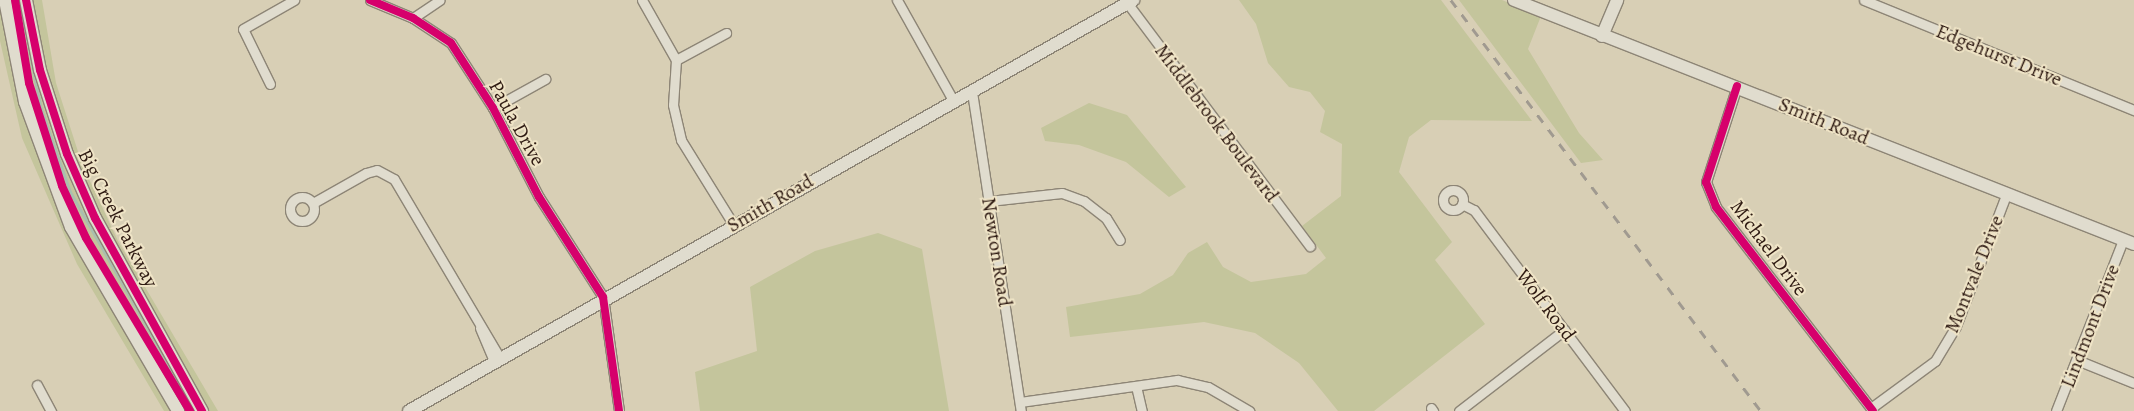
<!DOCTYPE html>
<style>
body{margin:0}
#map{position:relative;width:2134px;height:411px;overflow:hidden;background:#d8cfb5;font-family:Alegreya,serif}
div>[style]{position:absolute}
.green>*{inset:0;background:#c4c59c}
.stream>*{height:2.5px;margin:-1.25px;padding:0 1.25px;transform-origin:1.25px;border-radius:1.25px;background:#aabfaf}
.roads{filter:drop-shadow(1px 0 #8d8576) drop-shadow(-1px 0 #8d8576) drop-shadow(0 1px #8d8576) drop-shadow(0 -1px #8d8576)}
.street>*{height:9px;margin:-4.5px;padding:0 4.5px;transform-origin:4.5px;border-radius:4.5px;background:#e0dcce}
.street>.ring{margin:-4.5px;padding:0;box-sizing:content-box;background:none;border:9px solid #e0dcce;border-radius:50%}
.secondary>*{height:12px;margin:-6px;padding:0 6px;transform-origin:6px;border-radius:6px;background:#e0dcce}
.rail>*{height:2.5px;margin-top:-1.25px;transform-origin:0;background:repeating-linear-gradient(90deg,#a09a90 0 9px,transparent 0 18px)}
.cycleway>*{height:8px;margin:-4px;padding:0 4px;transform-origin:4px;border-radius:4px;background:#d6006c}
span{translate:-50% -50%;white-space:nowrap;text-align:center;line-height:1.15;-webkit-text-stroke:4px #efe4c6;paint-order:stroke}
.street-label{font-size:20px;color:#2e1a12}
</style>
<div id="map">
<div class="green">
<div style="clip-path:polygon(0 0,42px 0,56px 83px,82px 164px,118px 241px,218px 411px,164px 411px,77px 264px,22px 138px,0 41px)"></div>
<div style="clip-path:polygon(1239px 0,1441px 0,1532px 121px,1431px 120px,1409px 137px,1399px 172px,1452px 242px,1435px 260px,1485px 324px,1374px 411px,1338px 411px,1299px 363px,1255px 333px,1204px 322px,1070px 337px,1066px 307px,1140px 294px,1173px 275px,1188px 253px,1207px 242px,1223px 267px,1251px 282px,1306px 274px,1326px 258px,1302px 226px,1341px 196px,1342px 144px,1320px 132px,1325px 111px,1310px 92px,1289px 87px,1268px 63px,1256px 24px)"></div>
<div style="clip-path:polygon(1459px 0,1502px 0,1541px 16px,1528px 49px,1579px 133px,1603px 160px,1581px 163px)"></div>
<div style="clip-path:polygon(1089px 103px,1127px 115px,1186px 187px,1169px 197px,1126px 162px,1079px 145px,1045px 141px,1041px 128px)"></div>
<div style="clip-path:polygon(878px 233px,922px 249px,949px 411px,700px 411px,695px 372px,757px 351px,750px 287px,815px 251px)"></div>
</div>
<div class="stream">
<div style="left:23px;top:16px;width:94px;rotate:78.9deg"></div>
<div style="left:41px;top:108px;width:88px;rotate:70.7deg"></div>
<div style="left:70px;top:191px;width:224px;rotate:60.4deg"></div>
</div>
<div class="roads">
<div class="street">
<div style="left:370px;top:0;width:47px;rotate:22.7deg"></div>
<div style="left:413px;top:18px;width:45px;rotate:33.3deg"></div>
<div style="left:451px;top:43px;width:77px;rotate:57.1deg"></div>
<div style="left:493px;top:108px;width:100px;rotate:62.7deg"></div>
<div style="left:539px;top:197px;width:119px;rotate:57.4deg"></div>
<div style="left:603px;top:297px;width:115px;rotate:82deg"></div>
<div style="left:642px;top:0;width:69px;rotate:60.5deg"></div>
<div style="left:676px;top:60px;width:45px;rotate:93.8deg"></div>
<div style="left:673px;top:105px;width:36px;rotate:77deg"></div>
<div style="left:681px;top:140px;width:99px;rotate:58.2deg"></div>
<div style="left:897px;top:0;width:115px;rotate:60.8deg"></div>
<div style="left:1125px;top:0;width:308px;rotate:53.1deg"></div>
<div style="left:1864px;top:0;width:292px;rotate:22.2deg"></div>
<div style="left:413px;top:18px;width:32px;rotate:-34deg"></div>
<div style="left:676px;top:60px;width:57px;rotate:-28.4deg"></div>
<div style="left:270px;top:84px;width:61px;rotate:-116.1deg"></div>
<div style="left:243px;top:29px;width:59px;rotate:-29.6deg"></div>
<div style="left:1737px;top:86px;width:101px;rotate:107.9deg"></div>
<div style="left:1706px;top:182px;width:27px;rotate:68deg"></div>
<div style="left:1716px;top:207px;width:257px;rotate:52.4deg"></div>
<div style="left:972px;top:92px;width:323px;rotate:81.3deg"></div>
<div style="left:493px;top:108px;width:60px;rotate:-29.1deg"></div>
<div class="ring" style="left:1443px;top:190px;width:11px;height:11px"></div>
<div class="ring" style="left:290px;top:197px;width:15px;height:15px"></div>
<div style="left:989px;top:201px;width:73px;rotate:-6.3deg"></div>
<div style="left:1062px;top:193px;width:23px;rotate:20deg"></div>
<div style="left:1084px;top:201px;width:28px;rotate:38deg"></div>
<div style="left:1106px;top:218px;width:26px;rotate:58deg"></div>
<div style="left:313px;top:203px;width:61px;rotate:-29.5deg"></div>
<div style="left:366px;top:173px;width:11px;rotate:-15deg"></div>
<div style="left:377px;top:170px;width:19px;rotate:28deg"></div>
<div style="left:394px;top:179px;width:208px;rotate:59.4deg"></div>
<div style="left:1462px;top:204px;width:13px;rotate:27deg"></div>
<div style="left:1474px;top:210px;width:251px;rotate:53.1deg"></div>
<div style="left:480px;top:328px;width:36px;rotate:67deg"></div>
<div style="left:2077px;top:360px;width:61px;rotate:22deg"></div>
<div style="left:37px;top:385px;width:30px;rotate:62deg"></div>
<div style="left:1136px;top:386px;width:26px;rotate:77deg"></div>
<div style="left:1020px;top:402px;width:159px;rotate:-8deg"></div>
<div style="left:1177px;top:380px;width:32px;rotate:13deg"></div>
<div style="left:1208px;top:387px;width:48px;rotate:30.3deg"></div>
<div style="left:1431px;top:408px;width:4px;rotate:56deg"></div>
<div style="left:1871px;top:408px;width:79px;rotate:-36.3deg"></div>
<div style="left:1935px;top:361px;width:41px;rotate:-59deg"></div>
<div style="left:1956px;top:326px;width:140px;rotate:-69.1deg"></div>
<div style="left:1459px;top:411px;width:133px;rotate:-37.6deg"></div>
<div style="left:2056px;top:411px;width:184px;rotate:-68.6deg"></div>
</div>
<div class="secondary">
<div style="left:5px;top:0;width:104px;rotate:78.9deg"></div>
<div style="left:25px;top:102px;width:133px;rotate:69.8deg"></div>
<div style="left:71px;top:227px;width:213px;rotate:59.8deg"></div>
<div style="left:26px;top:0;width:71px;rotate:78.7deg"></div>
<div style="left:40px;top:70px;width:88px;rotate:72.2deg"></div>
<div style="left:67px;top:154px;width:70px;rotate:66.4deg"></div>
<div style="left:95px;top:218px;width:221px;rotate:61deg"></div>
<div style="left:1514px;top:0;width:666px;rotate:21.48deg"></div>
<div style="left:1602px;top:36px;width:39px;rotate:-67deg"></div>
<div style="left:409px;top:411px;width:833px;rotate:-29.58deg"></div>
</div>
</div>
<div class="rail">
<div style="left:1451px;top:0;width:515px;rotate:52.97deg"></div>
</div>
<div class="cycleway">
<div style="left:15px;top:0;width:84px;rotate:80.4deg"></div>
<div style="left:29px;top:83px;width:108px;rotate:72.2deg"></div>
<div style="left:62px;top:186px;width:57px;rotate:65.2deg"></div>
<div style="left:86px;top:238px;width:202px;rotate:59deg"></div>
<div style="left:26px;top:0;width:71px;rotate:78.7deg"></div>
<div style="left:40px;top:70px;width:88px;rotate:72.2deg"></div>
<div style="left:67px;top:154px;width:70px;rotate:66.4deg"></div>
<div style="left:95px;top:218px;width:221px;rotate:61deg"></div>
<div style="left:370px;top:0;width:47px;rotate:22.7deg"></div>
<div style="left:413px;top:18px;width:45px;rotate:33.3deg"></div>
<div style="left:451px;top:43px;width:77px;rotate:57.1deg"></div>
<div style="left:493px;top:108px;width:100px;rotate:62.7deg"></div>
<div style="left:539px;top:197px;width:119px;rotate:57.4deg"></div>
<div style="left:603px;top:297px;width:115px;rotate:82deg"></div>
<div style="left:1737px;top:86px;width:101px;rotate:107.9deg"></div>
<div style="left:1706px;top:182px;width:27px;rotate:68deg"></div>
<div style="left:1716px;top:207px;width:257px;rotate:52.4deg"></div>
</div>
<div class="street-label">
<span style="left:1999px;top:55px;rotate:22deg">Edgehurst Drive</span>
<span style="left:1824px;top:121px;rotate:22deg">Smith Road</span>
<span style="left:517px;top:123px;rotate:61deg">Paula Drive</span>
<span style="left:1217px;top:123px;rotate:53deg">Middlebrook Boulevard</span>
<span style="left:770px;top:203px;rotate:-30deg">Smith Road</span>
<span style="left:118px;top:218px;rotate:63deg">Big Creek Parkway</span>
<span style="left:1769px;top:248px;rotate:53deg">Michael Drive</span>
<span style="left:997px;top:252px;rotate:81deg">Newton Road</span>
<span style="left:1974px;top:274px;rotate:-68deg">Montvale Drive</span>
<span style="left:1546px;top:305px;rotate:53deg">Wolf Road</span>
<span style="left:2090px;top:326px;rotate:-69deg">Lindmont Drive</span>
</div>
</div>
